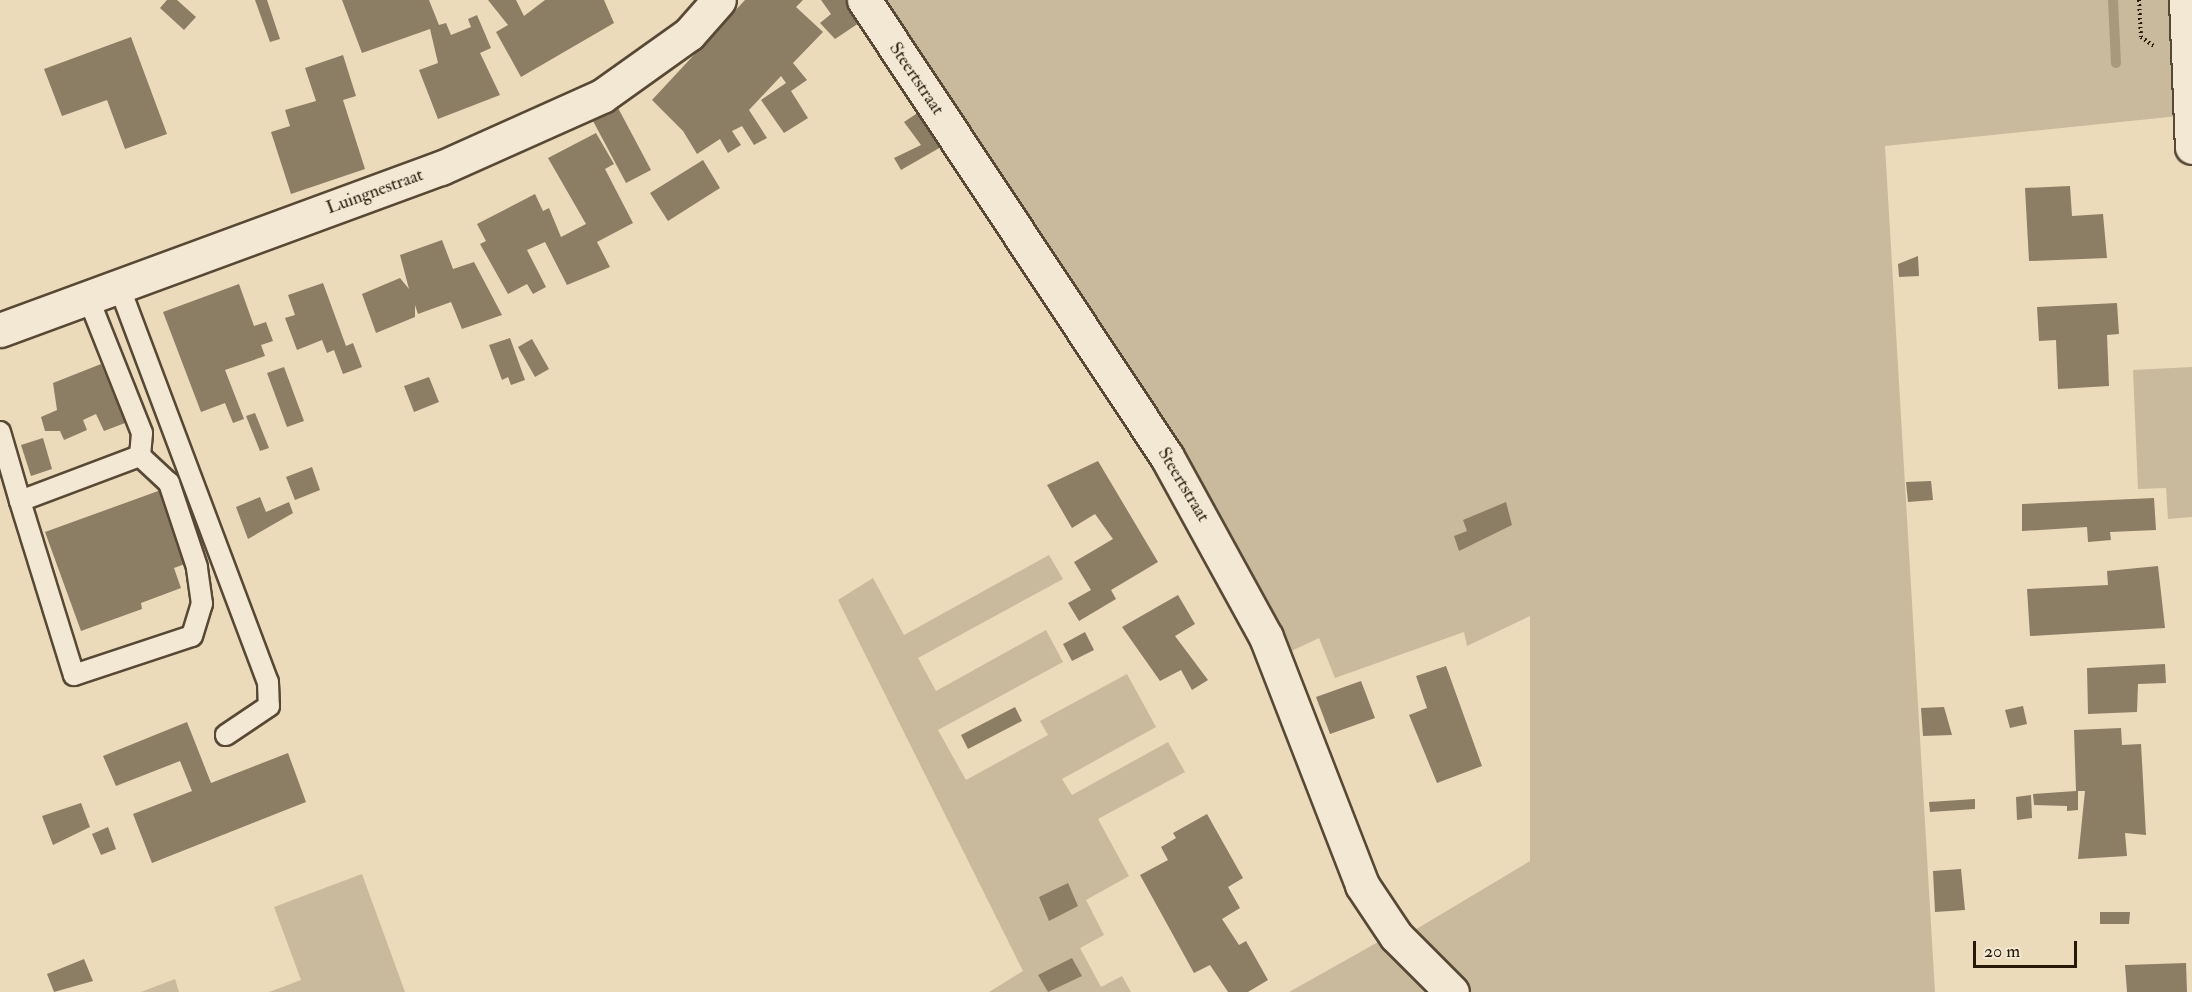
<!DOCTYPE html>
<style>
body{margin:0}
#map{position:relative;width:2192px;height:992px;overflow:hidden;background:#ebdbbb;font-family:"IM FELL Double Pica",serif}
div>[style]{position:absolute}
.green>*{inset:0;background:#caba9d}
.stream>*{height:10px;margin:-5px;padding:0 5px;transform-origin:5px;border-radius:5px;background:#a8997e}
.building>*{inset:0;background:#8c7d65}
.path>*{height:4px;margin-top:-2px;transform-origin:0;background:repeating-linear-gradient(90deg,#261808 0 1.5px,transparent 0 4.5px)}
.roads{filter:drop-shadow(2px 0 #574935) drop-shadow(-2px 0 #574935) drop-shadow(0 2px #574935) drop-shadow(0 -2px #574935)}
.service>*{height:20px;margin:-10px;padding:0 10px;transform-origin:10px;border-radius:10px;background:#f2e8d3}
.minor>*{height:33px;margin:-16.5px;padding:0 16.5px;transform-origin:16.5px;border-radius:16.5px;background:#f2e8d3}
.tertiary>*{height:33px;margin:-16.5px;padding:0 16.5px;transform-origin:16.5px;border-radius:16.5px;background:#f2e8d3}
span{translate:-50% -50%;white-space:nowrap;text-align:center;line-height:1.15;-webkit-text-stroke:6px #f2e8d3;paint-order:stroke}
.street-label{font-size:18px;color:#261808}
.scale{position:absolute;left:1973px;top:941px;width:104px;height:27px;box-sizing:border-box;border:3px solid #261808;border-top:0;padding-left:8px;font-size:18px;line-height:21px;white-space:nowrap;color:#261808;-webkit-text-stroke:4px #f2e8d3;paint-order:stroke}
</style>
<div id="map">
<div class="green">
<div style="clip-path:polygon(880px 0,2171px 0,2179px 116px,1885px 146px,1935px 992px,1466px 992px,1408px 934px,1530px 861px,1530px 616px,1467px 646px,1464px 632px,1335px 678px,1319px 638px,1283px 655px)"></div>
<div style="clip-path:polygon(2192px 367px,2192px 517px,2168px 519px,2166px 488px,2138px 489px,2133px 370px)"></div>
<div style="clip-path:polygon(1049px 555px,1063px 579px,918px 658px,936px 691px,1046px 630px,1063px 662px,938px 730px,966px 780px,1048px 735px,1040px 721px,1127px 674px,1156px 727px,1062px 779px,1072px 795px,1168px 742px,1185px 772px,1098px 819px,1129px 876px,1086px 900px,1104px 935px,1080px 948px,1101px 987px,1122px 976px,1131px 992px,989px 992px,1023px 971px,838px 600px,873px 578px,904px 635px)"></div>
<div style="clip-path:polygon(362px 874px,405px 992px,269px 992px,301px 980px,274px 907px)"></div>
<div style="clip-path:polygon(1387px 937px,1438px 992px,1289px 992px)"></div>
<div style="clip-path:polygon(175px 979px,179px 992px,141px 992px)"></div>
</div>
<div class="stream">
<div style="left:2113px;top:0;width:63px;rotate:87.3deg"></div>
</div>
<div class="building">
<div style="clip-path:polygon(167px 0,177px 0,196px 17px,184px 30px,160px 8px)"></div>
<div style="clip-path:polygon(255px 0,267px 0,280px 39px,270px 42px)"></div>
<div style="clip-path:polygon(342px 0,429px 0,439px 25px,446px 23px,451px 35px,471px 27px,468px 19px,477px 15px,491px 48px,480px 53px,500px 95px,438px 119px,419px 70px,438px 63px,430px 29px,362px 53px)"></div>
<div style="clip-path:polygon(488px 0,516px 0,524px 16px,545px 0,604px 0,614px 23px,521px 77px,496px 32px,508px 25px)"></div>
<div style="clip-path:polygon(745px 0,803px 0,796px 7px,823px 32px,793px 63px,807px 80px,791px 91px,808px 118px,784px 133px,761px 100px,786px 83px,781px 76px,749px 110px,767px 138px,754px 145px,742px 126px,732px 131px,741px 145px,728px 153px,720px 139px,697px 154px,683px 131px,652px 100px)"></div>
<div style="clip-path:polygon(821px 0,852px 0,865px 19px,835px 39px,820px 23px,831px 14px)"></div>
<div style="clip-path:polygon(131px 37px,167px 134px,125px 149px,107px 100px,62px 116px,44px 69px)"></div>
<div style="clip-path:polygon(343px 55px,356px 96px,343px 100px,365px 169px,291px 194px,271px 132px,290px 126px,285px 110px,316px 101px,305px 68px)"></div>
<div style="clip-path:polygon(617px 106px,651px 170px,626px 183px,592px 119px)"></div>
<div style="clip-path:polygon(925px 108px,948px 143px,901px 170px,894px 158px,921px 145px,904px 122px)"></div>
<div style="clip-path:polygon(596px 133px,614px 164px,605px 169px,633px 223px,597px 242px,610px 267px,567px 285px,545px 242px,527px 250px,546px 287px,533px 294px,527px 284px,508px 294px,480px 244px,486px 241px,477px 224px,535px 194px,543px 211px,549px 208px,561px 237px,586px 224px,548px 158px)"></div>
<div style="clip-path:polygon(703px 160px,720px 188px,668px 221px,650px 193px)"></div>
<div style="clip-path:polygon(2070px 186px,2072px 216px,2103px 214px,2107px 258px,2029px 261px,2025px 188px)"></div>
<div style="clip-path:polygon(442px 240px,453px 269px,474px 262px,502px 315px,462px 329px,451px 302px,418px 314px,415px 305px,415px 317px,376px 333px,362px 294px,400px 278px,409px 289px,400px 255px)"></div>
<div style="clip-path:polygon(1918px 256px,1919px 276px,1899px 277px,1898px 264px)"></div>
<div style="clip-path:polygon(323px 283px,346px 346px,353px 343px,362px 367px,343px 374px,334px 350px,327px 353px,322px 340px,297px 350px,285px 318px,295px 315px,288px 295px)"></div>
<div style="clip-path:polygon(239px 284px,254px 326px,266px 322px,273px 341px,261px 345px,265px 356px,225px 370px,244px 419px,233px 423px,225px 403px,201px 412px,163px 312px)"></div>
<div style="clip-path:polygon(2117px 303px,2119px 334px,2107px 335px,2109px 386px,2058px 389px,2056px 340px,2039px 341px,2037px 307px)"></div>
<div style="clip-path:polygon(510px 338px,525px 380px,511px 385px,508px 377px,502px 380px,489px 345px)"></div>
<div style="clip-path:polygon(532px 339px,549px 369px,535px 377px,518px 347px)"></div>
<div style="clip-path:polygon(101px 364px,125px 423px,104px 431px,96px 414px,83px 420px,87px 430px,64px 440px,60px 431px,45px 431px,41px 417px,57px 410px,53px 383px)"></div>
<div style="clip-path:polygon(284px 367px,304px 421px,287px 427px,267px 373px)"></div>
<div style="clip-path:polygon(429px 377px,439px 402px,414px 412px,404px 386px)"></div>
<div style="clip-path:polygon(255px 413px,269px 448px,260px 451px,246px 416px)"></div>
<div style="clip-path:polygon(43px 438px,52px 469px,31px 476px,21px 445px)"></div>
<div style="clip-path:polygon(1098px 461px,1158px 562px,1111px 590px,1116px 599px,1079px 621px,1068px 603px,1091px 590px,1074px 562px,1113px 539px,1095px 514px,1072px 528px,1047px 485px)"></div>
<div style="clip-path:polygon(312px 467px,320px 490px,295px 500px,286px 477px)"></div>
<div style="clip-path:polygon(1931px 481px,1933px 500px,1908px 502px,1906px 482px)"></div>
<div style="clip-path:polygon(161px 490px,182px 542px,178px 544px,185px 564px,174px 568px,181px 588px,141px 603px,142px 609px,81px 631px,45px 532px)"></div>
<div style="clip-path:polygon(260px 497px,266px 512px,289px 502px,293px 513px,248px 539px,236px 507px)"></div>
<div style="clip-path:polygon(2154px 498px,2156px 530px,2110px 532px,2111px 540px,2088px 542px,2087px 527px,2022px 531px,2022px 504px)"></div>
<div style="clip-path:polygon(1506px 502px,1512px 525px,1459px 551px,1454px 536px,1467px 531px,1463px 520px)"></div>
<div style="clip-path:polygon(2158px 566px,2165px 628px,2030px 636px,2027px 589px,2108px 585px,2107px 571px)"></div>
<div style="clip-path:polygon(1178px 595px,1195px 624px,1175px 636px,1208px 680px,1192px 690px,1181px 670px,1160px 681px,1122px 627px)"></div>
<div style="clip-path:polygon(1085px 632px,1094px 650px,1072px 661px,1063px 644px)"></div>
<div style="clip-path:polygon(2165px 664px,2166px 683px,2138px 684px,2137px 712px,2088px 714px,2087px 668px)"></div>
<div style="clip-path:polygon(1446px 666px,1482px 766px,1437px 783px,1409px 715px,1427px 708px,1416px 676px)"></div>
<div style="clip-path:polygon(1361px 681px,1375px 718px,1330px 734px,1316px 697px)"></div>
<div style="clip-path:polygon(2023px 706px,2027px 724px,2010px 728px,2005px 710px)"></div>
<div style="clip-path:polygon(1015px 707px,1022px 721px,968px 749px,961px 735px)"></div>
<div style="clip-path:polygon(1944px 707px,1952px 735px,1923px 736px,1921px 708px)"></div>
<div style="clip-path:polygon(187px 722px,211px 783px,288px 753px,306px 802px,152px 863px,133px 814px,192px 791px,180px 761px,116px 786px,103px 756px)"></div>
<div style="clip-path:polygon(2121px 728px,2122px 745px,2141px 744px,2146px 835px,2125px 833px,2127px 856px,2078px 859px,2085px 791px,2078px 791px,2078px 810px,2067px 811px,2067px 806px,2034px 805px,2033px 794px,2076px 791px,2074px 730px)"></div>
<div style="clip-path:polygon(2031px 795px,2032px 818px,2017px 820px,2016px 797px)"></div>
<div style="clip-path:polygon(1975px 799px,1975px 809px,1930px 812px,1929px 802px)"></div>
<div style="clip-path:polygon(81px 803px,90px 827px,53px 845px,42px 816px)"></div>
<div style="clip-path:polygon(1207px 814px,1243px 878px,1228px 887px,1240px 908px,1222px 919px,1239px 945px,1246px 941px,1268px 980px,1248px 992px,1228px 992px,1210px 965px,1194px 973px,1140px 875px,1168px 860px,1161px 847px,1176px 838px,1173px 833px)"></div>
<div style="clip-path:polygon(108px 827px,116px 849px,101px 855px,92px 834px)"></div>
<div style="clip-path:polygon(1961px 869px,1965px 910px,1935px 912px,1933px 871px)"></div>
<div style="clip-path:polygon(1068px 883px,1078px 906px,1049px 921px,1039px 897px)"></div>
<div style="clip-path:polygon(2100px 912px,2130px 912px,2129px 924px,2100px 924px)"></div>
<div style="clip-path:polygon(1072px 958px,1082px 976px,1048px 992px,1038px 975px)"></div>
<div style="clip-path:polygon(84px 959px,93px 981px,54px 992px,47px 974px)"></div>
<div style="clip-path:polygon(2186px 963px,2187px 992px,2127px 992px,2125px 965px)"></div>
</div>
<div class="path">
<div style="left:2139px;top:0;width:37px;rotate:87deg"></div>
<div style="left:2141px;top:37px;width:16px;rotate:35deg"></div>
</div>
<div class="roads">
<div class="service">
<div style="left:119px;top:286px;width:423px;rotate:69.4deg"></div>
<div style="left:268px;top:682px;width:24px;rotate:88deg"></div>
<div style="left:269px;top:706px;width:52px;rotate:146deg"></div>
<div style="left:0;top:432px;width:72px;rotate:73.8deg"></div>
<div style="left:20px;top:501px;width:128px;rotate:-20.6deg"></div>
<div style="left:140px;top:456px;width:23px;rotate:-85deg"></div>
<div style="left:142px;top:433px;width:146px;rotate:-111.7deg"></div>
<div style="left:20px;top:501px;width:182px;rotate:72.8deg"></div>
<div style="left:74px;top:675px;width:124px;rotate:-18.3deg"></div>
<div style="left:192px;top:636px;width:34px;rotate:-73deg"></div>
<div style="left:202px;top:604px;width:37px;rotate:-98deg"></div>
<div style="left:197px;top:567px;width:89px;rotate:-108.4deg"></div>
<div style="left:169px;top:483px;width:40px;rotate:-137deg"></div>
</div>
<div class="minor">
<div style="left:864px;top:0;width:548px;rotate:56.45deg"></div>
<div style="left:1167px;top:457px;width:205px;rotate:61.2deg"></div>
<div style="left:1266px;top:637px;width:266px;rotate:68.8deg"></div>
<div style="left:1362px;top:885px;width:61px;rotate:56.3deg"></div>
<div style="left:1396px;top:936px;width:79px;rotate:45deg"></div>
<div style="left:0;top:330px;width:470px;rotate:-20.2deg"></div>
<div style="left:441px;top:168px;width:176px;rotate:-24.1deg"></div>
<div style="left:602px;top:96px;width:107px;rotate:-35.5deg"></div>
<div style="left:689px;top:34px;width:45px;rotate:-48.6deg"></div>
</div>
<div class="tertiary">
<div style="left:2186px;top:0;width:147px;rotate:87.7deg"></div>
</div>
</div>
<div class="street-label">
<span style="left:916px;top:79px;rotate:56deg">Steertstraat</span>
<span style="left:375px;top:192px;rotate:-20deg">Luingnestraat</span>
<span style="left:1183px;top:485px;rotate:59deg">Steertstraat</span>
</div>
<div class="scale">20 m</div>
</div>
